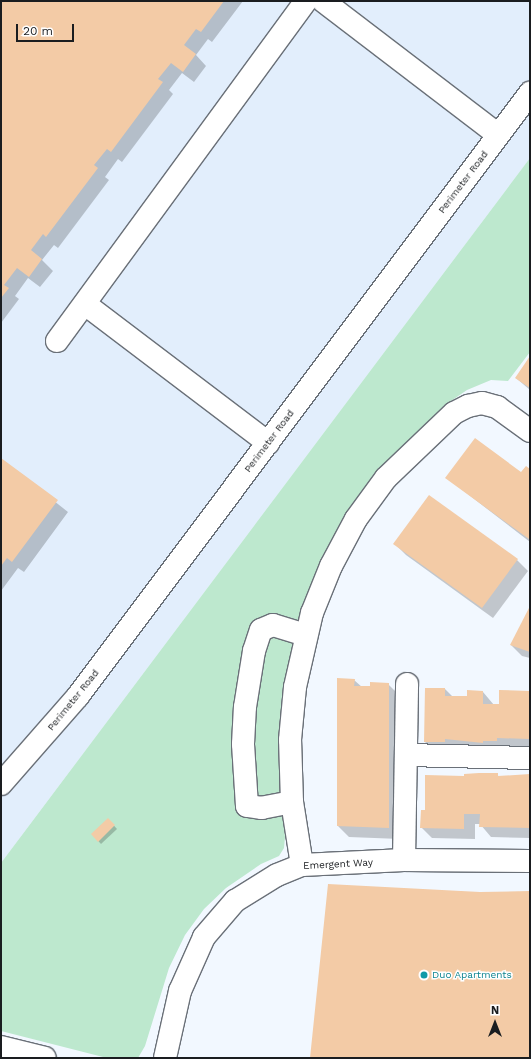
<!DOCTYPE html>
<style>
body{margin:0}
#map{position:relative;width:531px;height:1059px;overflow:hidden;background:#f2f8ff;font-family:"Work Sans",sans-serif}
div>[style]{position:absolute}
.built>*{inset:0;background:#e2eefc}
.green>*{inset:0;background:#bde8ce}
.shadow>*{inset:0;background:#0003}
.building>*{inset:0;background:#f3cba6}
.roads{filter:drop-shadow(1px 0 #6a7078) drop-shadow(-1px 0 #6a7078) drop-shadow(0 1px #6a7078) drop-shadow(0 -1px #6a7078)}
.minor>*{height:22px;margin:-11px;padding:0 11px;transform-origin:11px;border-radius:11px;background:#fff}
.dots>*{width:11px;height:11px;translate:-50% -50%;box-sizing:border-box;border:2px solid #fff;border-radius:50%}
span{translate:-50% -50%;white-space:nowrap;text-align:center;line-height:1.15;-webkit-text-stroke:3px #fff;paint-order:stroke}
.street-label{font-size:10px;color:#1a1d20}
.culture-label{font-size:10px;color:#0d838f}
.left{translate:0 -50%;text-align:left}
.frame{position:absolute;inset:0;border:2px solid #1a1d20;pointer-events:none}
.north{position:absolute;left:475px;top:1003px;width:40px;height:40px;-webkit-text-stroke:3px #fff;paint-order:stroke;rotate:0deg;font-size:11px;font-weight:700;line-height:16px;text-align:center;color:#1a1d20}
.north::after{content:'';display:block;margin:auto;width:14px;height:18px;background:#1a1d20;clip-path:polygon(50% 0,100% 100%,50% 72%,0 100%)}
.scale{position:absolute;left:16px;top:24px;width:58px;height:18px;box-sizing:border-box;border:2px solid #1a1d20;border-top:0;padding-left:5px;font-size:12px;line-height:14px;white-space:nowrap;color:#1a1d20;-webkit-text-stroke:3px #fff;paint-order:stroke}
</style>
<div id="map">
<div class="built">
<div style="clip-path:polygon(1px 1px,530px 1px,530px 158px,1px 863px)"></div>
</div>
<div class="green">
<div style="clip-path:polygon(530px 158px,530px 352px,508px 381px,491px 380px,467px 390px,445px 405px,393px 455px,349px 515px,310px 593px,289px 661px,282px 695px,279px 770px,285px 837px,284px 848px,279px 856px,261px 864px,226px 888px,204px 909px,185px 935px,169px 968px,145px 1046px,138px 1058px,107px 1058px,1px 1031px,1px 863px)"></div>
</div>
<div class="shadow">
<div style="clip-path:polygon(1px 1px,243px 1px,212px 42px,208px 39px,196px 55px,206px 66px,194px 82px,182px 73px,169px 90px,173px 94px,122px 162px,118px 159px,105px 177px,109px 180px,58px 248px,54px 245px,42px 260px,53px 271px,40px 287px,28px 278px,15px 296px,19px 299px,1px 323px)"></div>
<div style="clip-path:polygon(530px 358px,530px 390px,516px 378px)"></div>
<div style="clip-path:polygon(1px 459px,68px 512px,24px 572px,18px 568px,1px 591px)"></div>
<div style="clip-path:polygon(526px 467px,530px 470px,530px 542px,447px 478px,521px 473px)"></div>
<div style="clip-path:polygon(429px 496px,517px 560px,528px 571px,493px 618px,406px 555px,395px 544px)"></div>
<div style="clip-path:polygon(530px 608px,530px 658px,522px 656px,511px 645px)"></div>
<div style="clip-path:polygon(354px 680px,362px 687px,388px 684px,399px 695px,400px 839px,349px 837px,338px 826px)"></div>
<div style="clip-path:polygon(445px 689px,453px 697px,468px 697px,483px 692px,494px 705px,500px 705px,530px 692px,530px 749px,436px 753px,425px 742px)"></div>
<div style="clip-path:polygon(479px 774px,519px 778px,530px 775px,530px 838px,491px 837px,480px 824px,475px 824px,475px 839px,432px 838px,421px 827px,426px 811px,465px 777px)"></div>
<div style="clip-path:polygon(108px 819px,117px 829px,101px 844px,92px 834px)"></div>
</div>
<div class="building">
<div style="clip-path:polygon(1px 1px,224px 1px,201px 32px,196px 29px,184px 45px,196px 54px,183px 72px,171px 63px,158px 79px,163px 82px,111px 152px,107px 149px,94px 165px,98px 168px,46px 237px,43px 234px,31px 250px,42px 259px,29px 277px,17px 268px,4px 285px,9px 288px,1px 298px)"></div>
<div style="clip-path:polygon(530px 356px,530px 388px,515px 378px)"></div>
<div style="clip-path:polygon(475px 438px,521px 472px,526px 466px,530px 469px,529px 539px,445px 478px)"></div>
<div style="clip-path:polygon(1px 458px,58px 500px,12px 562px,7px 558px,1px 566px)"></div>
<div style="clip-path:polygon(429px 495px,518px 559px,482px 608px,393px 544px)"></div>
<div style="clip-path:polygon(530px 606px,530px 652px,510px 645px)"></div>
<div style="clip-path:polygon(337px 678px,355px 679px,354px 686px,370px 686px,370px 682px,389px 683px,389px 828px,337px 826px)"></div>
<div style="clip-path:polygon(425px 688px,445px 688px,445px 696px,467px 696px,467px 690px,483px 691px,483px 704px,499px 704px,499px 690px,530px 691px,530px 739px,497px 738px,497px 741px,483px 741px,483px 743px,445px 739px,445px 742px,424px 742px)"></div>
<div style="clip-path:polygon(479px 773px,498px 773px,498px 776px,530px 774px,530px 828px,479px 827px,480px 814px,464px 814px,464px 829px,420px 828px,421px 810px,425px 810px,425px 775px,464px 776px,464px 774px)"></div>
<div style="clip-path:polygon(108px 818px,115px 825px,98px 842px,91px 834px)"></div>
<div style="clip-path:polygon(328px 884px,480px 892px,530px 891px,530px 1058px,310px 1058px)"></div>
</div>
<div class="roads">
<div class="minor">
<div style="left:323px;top:1px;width:220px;rotate:37.4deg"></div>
<div style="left:85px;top:304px;width:230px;rotate:37.2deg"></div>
<div style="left:57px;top:341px;width:421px;rotate:-53.8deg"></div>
<div style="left:406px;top:755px;width:124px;rotate:1.4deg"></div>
<div style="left:1px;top:784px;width:117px;rotate:-48.8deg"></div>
<div style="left:78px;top:696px;width:754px;rotate:-53.15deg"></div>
<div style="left:292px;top:802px;width:31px;rotate:169deg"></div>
<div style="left:262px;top:808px;width:15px;rotate:-172deg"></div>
<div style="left:247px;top:806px;width:62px;rotate:-93.7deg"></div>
<div style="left:243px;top:744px;width:37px;rotate:-87deg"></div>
<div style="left:245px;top:707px;width:57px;rotate:-80.9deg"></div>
<div style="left:254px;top:651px;width:22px;rotate:-72deg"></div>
<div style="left:261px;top:630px;width:13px;rotate:-23deg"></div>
<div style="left:273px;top:625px;width:34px;rotate:17deg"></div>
<div style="left:404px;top:860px;width:176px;rotate:-89deg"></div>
<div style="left:302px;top:865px;width:64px;rotate:-99deg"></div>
<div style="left:292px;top:802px;width:62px;rotate:-91.8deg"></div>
<div style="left:290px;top:740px;width:53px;rotate:-84.6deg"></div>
<div style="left:295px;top:687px;width:76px;rotate:-77.1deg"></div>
<div style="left:312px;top:613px;width:51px;rotate:-68deg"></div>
<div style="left:331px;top:566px;width:53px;rotate:-62deg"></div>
<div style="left:356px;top:519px;width:51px;rotate:-53.8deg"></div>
<div style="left:386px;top:478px;width:94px;rotate:-43.7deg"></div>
<div style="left:454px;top:413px;width:16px;rotate:-27deg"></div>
<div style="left:468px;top:406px;width:14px;rotate:-12deg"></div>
<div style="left:482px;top:403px;width:16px;rotate:15deg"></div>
<div style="left:497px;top:407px;width:41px;rotate:36deg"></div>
<div style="left:1px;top:1047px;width:45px;rotate:14deg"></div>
<div style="left:165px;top:1058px;width:69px;rotate:-77.4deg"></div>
<div style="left:180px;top:991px;width:59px;rotate:-66deg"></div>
<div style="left:204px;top:937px;width:48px;rotate:-49.3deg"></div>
<div style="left:235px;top:901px;width:49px;rotate:-31.8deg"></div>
<div style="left:277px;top:875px;width:27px;rotate:-22deg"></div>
<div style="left:302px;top:865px;width:102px;rotate:-2.8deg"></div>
<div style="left:404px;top:860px;width:126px;rotate:0.5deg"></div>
</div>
</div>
<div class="dots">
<div style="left:424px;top:975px;background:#0f9aa8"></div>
</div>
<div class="street-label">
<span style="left:463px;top:182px;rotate:-53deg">Perimeter Road</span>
<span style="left:269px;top:441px;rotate:-53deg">Perimeter Road</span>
<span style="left:73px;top:700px;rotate:-51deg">Perimeter Road</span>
<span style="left:338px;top:864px;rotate:-3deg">Emergent Way</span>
</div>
<div class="culture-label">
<span class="left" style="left:432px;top:975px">Duo Apartments</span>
</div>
<div class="frame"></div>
<div class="north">N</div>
<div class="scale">20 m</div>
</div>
